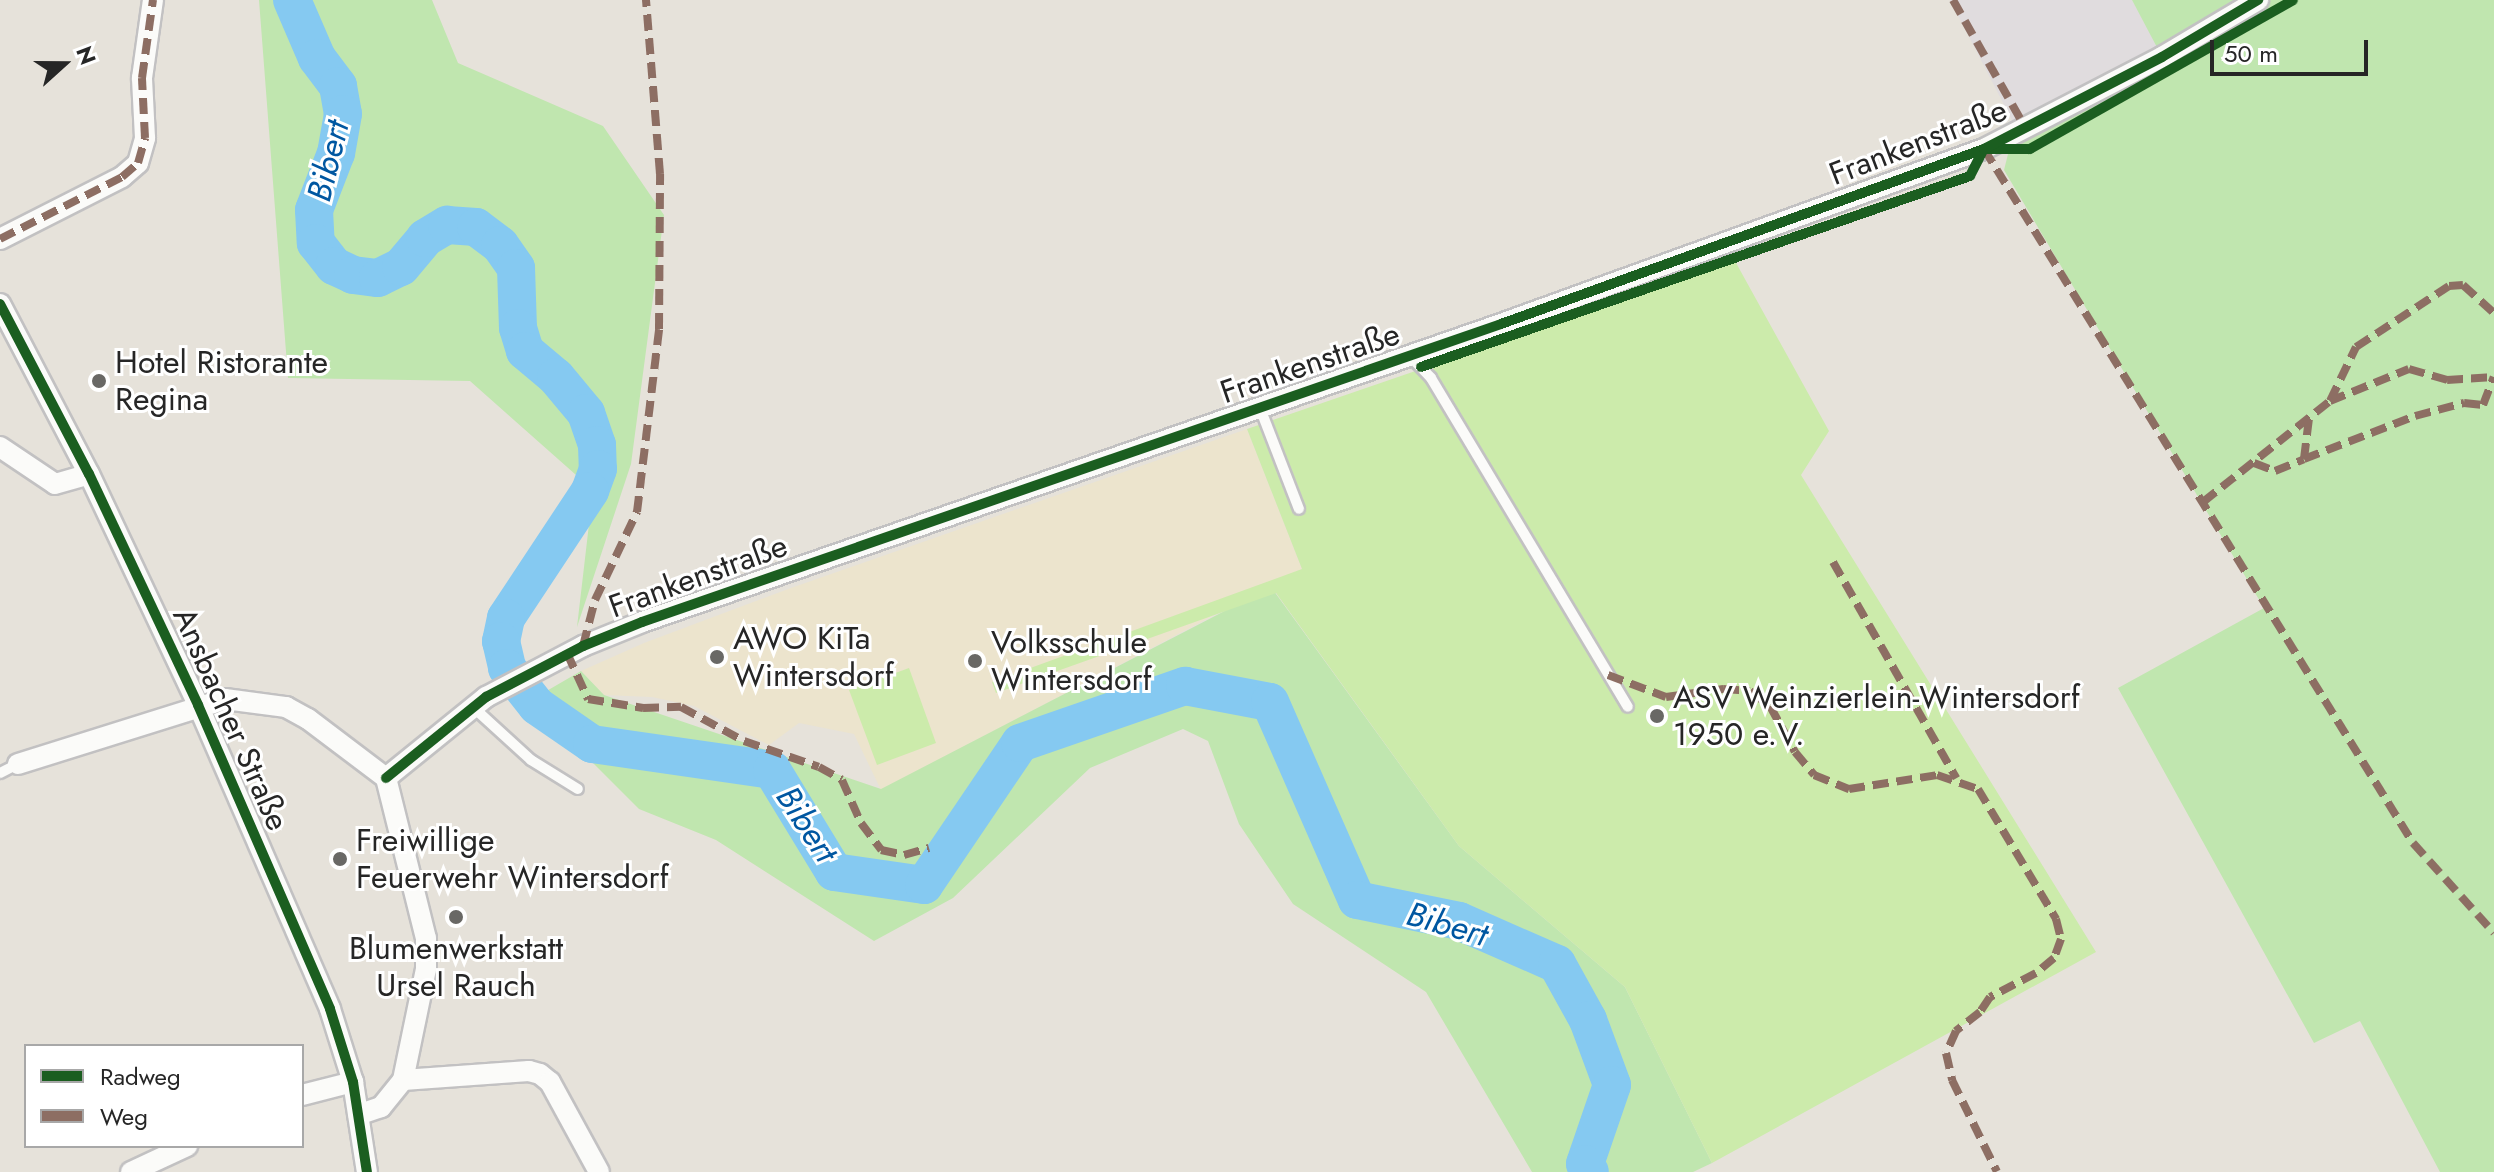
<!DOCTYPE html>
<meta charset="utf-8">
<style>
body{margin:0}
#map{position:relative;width:2494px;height:1172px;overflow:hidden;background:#e6e2da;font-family:Jost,sans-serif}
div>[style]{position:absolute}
.industrial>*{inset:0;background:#e0dcde}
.education>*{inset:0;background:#ece4cd}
.green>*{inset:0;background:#c0e6af}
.pitch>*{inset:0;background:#ccebab}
.river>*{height:38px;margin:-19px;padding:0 19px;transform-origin:19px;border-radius:19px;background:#85c9f1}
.roads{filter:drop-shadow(2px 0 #c2c1c2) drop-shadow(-2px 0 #c2c1c2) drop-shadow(0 2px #c2c1c2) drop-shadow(0 -2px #c2c1c2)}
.lane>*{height:10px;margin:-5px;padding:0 5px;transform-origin:5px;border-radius:5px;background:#fbfbf9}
.street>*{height:20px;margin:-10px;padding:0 10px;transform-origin:10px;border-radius:10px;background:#fbfbf9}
.quiet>*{height:8px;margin-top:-4px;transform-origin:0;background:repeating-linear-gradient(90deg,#8d6e63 0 16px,transparent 0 24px)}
.cycleway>*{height:10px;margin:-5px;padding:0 5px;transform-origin:5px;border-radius:5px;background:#1b5e20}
.dots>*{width:22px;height:22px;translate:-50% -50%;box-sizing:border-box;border:4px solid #fff;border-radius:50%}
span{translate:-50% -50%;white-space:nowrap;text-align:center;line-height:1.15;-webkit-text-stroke:6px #fff;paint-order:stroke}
.street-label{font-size:32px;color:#262626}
.poi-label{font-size:32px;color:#262626}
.left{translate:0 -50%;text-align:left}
.water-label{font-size:34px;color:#0057a1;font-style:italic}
.legend{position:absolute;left:24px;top:1044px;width:280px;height:104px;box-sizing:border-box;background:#fff;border:2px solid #a8a8a8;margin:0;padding:10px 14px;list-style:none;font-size:24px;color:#262626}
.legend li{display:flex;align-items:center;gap:16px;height:40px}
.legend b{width:40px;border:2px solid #a8a8a8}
.north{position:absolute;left:24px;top:24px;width:80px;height:80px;-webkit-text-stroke:6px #fff;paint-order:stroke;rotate:69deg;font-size:22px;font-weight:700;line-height:32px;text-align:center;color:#262626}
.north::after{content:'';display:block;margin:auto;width:28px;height:36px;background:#262626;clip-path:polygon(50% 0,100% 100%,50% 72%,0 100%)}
.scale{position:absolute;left:2210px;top:40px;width:158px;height:36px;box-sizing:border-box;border:4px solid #262626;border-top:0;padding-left:10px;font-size:24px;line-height:28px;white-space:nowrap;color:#262626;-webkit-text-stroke:6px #fff;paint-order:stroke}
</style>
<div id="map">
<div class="industrial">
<div style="clip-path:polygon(1950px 0,2132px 0,2161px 53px,2015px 126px)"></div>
</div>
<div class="education">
<div style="clip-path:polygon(1247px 429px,1302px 569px,881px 790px,854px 734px,799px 723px,769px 745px,694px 706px,652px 697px,604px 695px,581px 671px,644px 643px,791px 588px)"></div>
</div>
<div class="green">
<div style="clip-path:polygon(259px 0,432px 0,458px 63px,603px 126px,664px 215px,631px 464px,577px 627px,593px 490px,470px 381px,288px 378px)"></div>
<div style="clip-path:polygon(2132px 0,2494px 0,2494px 1172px,2440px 1172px,2360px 1021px,2314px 1043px,2118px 688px,2264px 608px,2004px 170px,2015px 126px,2160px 53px)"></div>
<div style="clip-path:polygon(1271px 587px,1459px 846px,1625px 987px,1712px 1163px,1693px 1172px,1532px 1172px,1426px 992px,1293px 904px,1239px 824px,1208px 741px,1183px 729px,1090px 768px,953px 898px,874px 941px,716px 840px,639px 809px,585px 755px,519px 707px,581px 671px,604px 695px,881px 789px)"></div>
</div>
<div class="pitch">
<div style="clip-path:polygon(1735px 261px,1829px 431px,1801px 475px,2096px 952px,1712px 1163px,1625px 987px,1459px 846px,1276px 593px,996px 693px,992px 682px,1302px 569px,1247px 429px)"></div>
<div style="clip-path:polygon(909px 668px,936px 743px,877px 765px,849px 690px)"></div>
</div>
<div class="river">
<div style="left:292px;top:0;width:63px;rotate:66.7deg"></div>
<div style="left:317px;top:58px;width:35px;rotate:53deg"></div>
<div style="left:338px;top:86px;width:28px;rotate:80deg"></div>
<div style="left:343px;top:114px;width:40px;rotate:100deg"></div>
<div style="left:336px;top:153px;width:61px;rotate:111.1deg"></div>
<div style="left:314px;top:210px;width:33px;rotate:87deg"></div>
<div style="left:316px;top:243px;width:29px;rotate:52deg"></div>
<div style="left:334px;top:266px;width:21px;rotate:25deg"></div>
<div style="left:353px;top:275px;width:25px;rotate:7deg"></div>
<div style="left:378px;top:278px;width:25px;rotate:-26deg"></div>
<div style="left:401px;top:267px;width:38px;rotate:-50deg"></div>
<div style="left:425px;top:238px;width:26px;rotate:-31deg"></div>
<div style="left:447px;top:225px;width:29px;rotate:4deg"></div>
<div style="left:476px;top:227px;width:30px;rotate:37deg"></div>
<div style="left:500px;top:245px;width:28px;rotate:55deg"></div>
<div style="left:516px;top:268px;width:60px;rotate:88.1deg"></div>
<div style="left:518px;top:328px;width:24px;rotate:73deg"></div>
<div style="left:525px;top:351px;width:40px;rotate:40deg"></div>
<div style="left:556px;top:377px;width:47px;rotate:50.2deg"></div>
<div style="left:586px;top:413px;width:34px;rotate:71deg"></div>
<div style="left:597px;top:445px;width:24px;rotate:88deg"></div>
<div style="left:598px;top:469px;width:23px;rotate:110deg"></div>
<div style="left:590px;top:491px;width:152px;rotate:123.5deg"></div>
<div style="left:506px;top:618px;width:24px;rotate:102deg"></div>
<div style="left:501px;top:641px;width:28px;rotate:77deg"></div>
<div style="left:507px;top:668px;width:48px;rotate:51.7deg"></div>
<div style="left:537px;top:706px;width:67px;rotate:34.6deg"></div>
<div style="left:592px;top:744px;width:182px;rotate:8.2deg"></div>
<div style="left:772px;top:770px;width:119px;rotate:58.7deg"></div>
<div style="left:834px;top:872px;width:91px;rotate:8.2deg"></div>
<div style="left:924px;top:885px;width:171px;rotate:-55.9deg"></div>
<div style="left:1020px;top:743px;width:175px;rotate:-19.1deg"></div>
<div style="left:1185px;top:686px;width:86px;rotate:10.7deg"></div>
<div style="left:1270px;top:702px;width:216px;rotate:66.3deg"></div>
<div style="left:1357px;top:900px;width:104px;rotate:11.6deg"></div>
<div style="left:1459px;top:921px;width:107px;rotate:23.7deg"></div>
<div style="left:1557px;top:964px;width:64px;rotate:61deg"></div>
<div style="left:1588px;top:1020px;width:69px;rotate:69.7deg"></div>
<div style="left:1612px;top:1085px;width:83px;rotate:108.9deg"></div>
<div style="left:1585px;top:1164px;width:9px;rotate:58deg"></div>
</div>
<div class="roads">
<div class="lane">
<div style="left:1410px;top:356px;width:30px;rotate:46deg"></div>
<div style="left:1431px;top:378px;width:383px;rotate:59.1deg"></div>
<div style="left:1260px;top:408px;width:108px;rotate:68.9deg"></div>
<div style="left:474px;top:708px;width:77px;rotate:42.4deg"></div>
<div style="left:531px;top:760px;width:55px;rotate:31.7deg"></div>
<div style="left:0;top:773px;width:20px;rotate:-27deg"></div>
</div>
<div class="street">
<div style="left:0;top:239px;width:137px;rotate:-26.9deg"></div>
<div style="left:122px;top:177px;width:21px;rotate:-41deg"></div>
<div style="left:138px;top:163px;width:26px;rotate:-74deg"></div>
<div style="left:145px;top:138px;width:60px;rotate:-92.9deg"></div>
<div style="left:142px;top:78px;width:79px;rotate:-82deg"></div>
<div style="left:0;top:304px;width:192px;rotate:62.4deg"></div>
<div style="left:89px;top:474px;width:255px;rotate:64.7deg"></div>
<div style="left:198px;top:705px;width:331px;rotate:66.5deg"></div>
<div style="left:330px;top:1009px;width:77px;rotate:72.5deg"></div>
<div style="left:353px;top:1082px;width:91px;rotate:81.2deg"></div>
<div style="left:0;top:447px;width:66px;rotate:33.9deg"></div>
<div style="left:55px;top:484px;width:35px;rotate:-16deg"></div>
<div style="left:18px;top:764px;width:217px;rotate:-17.4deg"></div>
<div style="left:225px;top:699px;width:62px;rotate:7.5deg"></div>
<div style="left:286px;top:707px;width:25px;rotate:29deg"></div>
<div style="left:308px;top:719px;width:98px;rotate:37.1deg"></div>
<div style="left:386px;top:778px;width:165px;rotate:76deg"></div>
<div style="left:426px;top:938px;width:31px;rotate:90deg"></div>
<div style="left:426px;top:969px;width:113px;rotate:101.7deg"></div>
<div style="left:403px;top:1080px;width:35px;rotate:129deg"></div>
<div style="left:381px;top:1107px;width:24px;rotate:161deg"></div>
<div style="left:386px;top:778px;width:129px;rotate:-39deg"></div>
<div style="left:486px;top:697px;width:110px;rotate:-27.7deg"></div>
<div style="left:583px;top:646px;width:64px;rotate:-22.1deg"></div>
<div style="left:642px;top:622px;width:909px;rotate:-19.13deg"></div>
<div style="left:1501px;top:324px;width:514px;rotate:-19.92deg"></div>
<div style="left:1984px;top:149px;width:200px;rotate:-27.3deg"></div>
<div style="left:2162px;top:57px;width:112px;rotate:-30.7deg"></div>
<div style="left:403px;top:1080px;width:126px;rotate:-4.1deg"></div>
<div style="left:529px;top:1071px;width:11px;rotate:15deg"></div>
<div style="left:540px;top:1074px;width:13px;rotate:39deg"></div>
<div style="left:550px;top:1082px;width:102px;rotate:61.4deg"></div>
<div style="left:302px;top:1095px;width:53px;rotate:-14.3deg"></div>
<div style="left:131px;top:1172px;width:62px;rotate:-24.9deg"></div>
</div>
</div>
<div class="quiet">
<div style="left:1953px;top:0;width:148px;rotate:60.5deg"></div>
<div style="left:1984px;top:149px;width:816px;rotate:58.28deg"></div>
<div style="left:2413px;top:843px;width:121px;rotate:48deg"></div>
<div style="left:0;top:239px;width:137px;rotate:-26.9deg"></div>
<div style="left:122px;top:177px;width:21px;rotate:-41deg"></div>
<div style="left:138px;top:163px;width:26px;rotate:-74deg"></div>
<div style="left:145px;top:138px;width:60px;rotate:-92.9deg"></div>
<div style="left:142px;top:78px;width:79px;rotate:-82deg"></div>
<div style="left:2330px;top:401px;width:85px;rotate:-22.1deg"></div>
<div style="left:2409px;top:369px;width:40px;rotate:16deg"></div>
<div style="left:2447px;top:380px;width:47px;rotate:-3.7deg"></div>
<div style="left:2304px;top:459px;width:119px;rotate:-21.2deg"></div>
<div style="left:2415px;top:416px;width:51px;rotate:-14.9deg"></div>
<div style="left:2464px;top:403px;width:19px;rotate:6deg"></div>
<div style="left:2483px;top:405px;width:30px;rotate:-69deg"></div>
<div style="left:2254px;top:463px;width:22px;rotate:21deg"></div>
<div style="left:2275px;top:471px;width:31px;rotate:-22deg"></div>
<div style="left:2304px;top:459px;width:41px;rotate:-83deg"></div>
<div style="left:2203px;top:502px;width:162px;rotate:-38.5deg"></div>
<div style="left:2330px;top:401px;width:60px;rotate:-64.3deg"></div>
<div style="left:2356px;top:347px;width:111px;rotate:-33.3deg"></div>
<div style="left:2449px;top:286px;width:14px;rotate:-4deg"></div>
<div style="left:2463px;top:285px;width:42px;rotate:42.1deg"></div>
<div style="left:1833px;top:562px;width:249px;rotate:60.3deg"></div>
<div style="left:583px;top:646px;width:48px;rotate:-75.4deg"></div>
<div style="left:595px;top:600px;width:98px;rotate:-64.5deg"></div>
<div style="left:637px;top:512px;width:184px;rotate:-83.1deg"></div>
<div style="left:659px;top:329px;width:155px;rotate:-89.6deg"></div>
<div style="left:660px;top:174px;width:175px;rotate:-94.6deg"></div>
<div style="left:567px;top:653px;width:51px;rotate:65.5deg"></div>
<div style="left:588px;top:699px;width:56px;rotate:9.3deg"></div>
<div style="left:643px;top:708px;width:38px;rotate:-2deg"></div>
<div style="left:681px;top:707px;width:72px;rotate:28.4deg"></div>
<div style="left:744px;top:741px;width:79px;rotate:19.1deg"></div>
<div style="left:819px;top:767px;width:26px;rotate:29deg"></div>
<div style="left:842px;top:780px;width:47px;rotate:66.2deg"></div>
<div style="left:861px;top:823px;width:34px;rotate:53deg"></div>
<div style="left:881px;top:850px;width:24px;rotate:12deg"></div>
<div style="left:904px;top:855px;width:26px;rotate:-16deg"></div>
<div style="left:1608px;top:675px;width:62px;rotate:20.8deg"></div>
<div style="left:1666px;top:697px;width:58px;rotate:-8deg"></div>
<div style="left:1723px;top:689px;width:27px;rotate:4deg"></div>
<div style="left:1750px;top:691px;width:25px;rotate:37deg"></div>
<div style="left:1770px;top:706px;width:52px;rotate:61.5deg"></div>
<div style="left:1795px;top:752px;width:30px;rotate:50deg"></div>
<div style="left:1814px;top:775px;width:38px;rotate:22deg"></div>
<div style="left:1849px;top:789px;width:89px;rotate:-9deg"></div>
<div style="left:1937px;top:775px;width:43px;rotate:18.9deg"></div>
<div style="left:1978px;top:789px;width:152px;rotate:59deg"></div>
<div style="left:2056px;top:919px;width:21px;rotate:76deg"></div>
<div style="left:2061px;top:939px;width:20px;rotate:110deg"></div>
<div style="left:2054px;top:958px;width:23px;rotate:140deg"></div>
<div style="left:2036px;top:973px;width:52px;rotate:152.4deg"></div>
<div style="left:1990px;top:997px;width:18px;rotate:124deg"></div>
<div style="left:1980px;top:1012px;width:31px;rotate:142deg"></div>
<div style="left:1956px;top:1031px;width:24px;rotate:114deg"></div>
<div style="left:1946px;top:1053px;width:28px;rotate:77deg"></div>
<div style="left:1952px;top:1080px;width:102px;rotate:63.9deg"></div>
</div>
<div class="cycleway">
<div style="left:0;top:304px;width:192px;rotate:62.4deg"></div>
<div style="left:89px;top:474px;width:255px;rotate:64.7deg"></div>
<div style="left:198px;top:705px;width:331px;rotate:66.5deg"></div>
<div style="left:330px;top:1009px;width:77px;rotate:72.5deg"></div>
<div style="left:353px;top:1082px;width:91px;rotate:81.2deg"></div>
<div style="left:1421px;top:367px;width:581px;rotate:-19.18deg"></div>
<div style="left:1970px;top:176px;width:30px;rotate:-63deg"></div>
<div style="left:1984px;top:149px;width:46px"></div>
<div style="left:2030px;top:149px;width:302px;rotate:-29.5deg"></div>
<div style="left:386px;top:778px;width:129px;rotate:-39deg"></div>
<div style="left:486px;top:697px;width:110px;rotate:-27.7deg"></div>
<div style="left:583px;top:646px;width:64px;rotate:-22.1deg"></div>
<div style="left:642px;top:622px;width:909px;rotate:-19.13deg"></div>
<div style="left:1501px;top:324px;width:514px;rotate:-19.92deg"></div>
<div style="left:1984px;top:149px;width:200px;rotate:-27.3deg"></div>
<div style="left:2162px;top:57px;width:112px;rotate:-30.7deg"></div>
</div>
<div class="dots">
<div style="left:99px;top:381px;background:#696865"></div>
<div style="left:717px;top:657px;background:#696865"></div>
<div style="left:975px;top:661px;background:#696865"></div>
<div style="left:1657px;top:716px;background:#696865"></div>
<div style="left:340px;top:859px;background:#696865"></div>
<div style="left:456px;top:917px;background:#696865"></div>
</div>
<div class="street-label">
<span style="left:1918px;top:142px;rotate:-21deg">Frankenstraße</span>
<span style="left:1310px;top:363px;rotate:-19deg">Frankenstraße</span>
<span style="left:698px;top:576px;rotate:-20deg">Frankenstraße</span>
<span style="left:231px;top:719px;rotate:66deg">Ansbacher Straße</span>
</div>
<div class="poi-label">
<span class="left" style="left:115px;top:381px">Hotel Ristorante<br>Regina</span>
<span class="left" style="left:733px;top:657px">AWO KiTa<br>Wintersdorf</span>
<span class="left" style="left:991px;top:661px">Volksschule<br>Wintersdorf</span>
<span class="left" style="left:1673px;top:716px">ASV Weinzierlein-Wintersdorf<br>1950 e.V.</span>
<span class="left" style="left:356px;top:859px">Freiwillige<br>Feuerwehr Wintersdorf</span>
<span style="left:456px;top:967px">Blumenwerkstatt<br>Ursel Rauch</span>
</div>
<div class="water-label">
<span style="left:328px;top:161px;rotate:-76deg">Bibert</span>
<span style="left:807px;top:824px;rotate:57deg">Bibert</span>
<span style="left:1447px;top:924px;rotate:16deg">Bibert</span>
</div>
<ul class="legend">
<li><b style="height:10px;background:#1b5e20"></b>Radweg</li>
<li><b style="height:10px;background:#8d6e63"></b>Weg</li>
</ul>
<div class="north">N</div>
<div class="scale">50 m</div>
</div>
